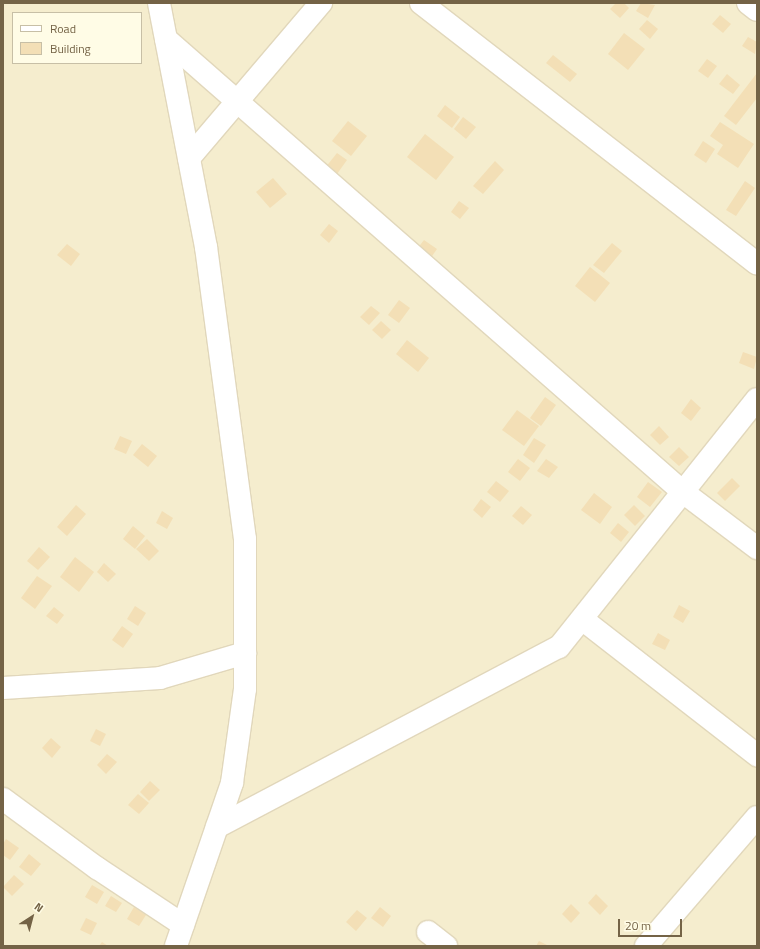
<!DOCTYPE html>
<style>
body{margin:0}
#map{position:relative;width:760px;height:949px;overflow:hidden;background:#fdfadf;font-family:"Titillium Web",sans-serif}
div>[style]{position:absolute}
.residential>*{inset:0;background:#f5edce}
.building>*{inset:0;background:#f3dfb6}
.roads{filter:drop-shadow(1px 0 #e1d7bb) drop-shadow(-1px 0 #e1d7bb) drop-shadow(0 1px #e1d7bb) drop-shadow(0 -1px #e1d7bb)}
.street>*{height:22px;margin:-11px;padding:0 11px;transform-origin:11px;border-radius:11px;background:#fff}
span{translate:-50% -50%;white-space:nowrap;text-align:center;line-height:1.15;-webkit-text-stroke:3px #fffce6;paint-order:stroke}
.frame{position:absolute;inset:0;border:4px solid #746346;pointer-events:none}
.legend{position:absolute;left:12px;top:12px;width:130px;height:52px;box-sizing:border-box;background:#fffce6;border:1px solid #c7bfa6;margin:0;padding:5px 7px;list-style:none;font-size:12px;color:#746346}
.legend li{display:flex;align-items:center;gap:8px;height:20px}
.legend b{width:20px;border:1px solid #c7bfa6}
.north{position:absolute;left:12px;top:897px;width:40px;height:40px;-webkit-text-stroke:3px #fffce6;paint-order:stroke;rotate:36deg;font-size:11px;font-weight:700;line-height:16px;text-align:center;color:#746346}
.north::after{content:'';display:block;margin:auto;width:14px;height:18px;background:#746346;clip-path:polygon(50% 0,100% 100%,50% 72%,0 100%)}
.scale{position:absolute;left:618px;top:919px;width:64px;height:18px;box-sizing:border-box;border:2px solid #746346;border-top:0;padding-left:5px;font-size:12px;line-height:14px;white-space:nowrap;color:#746346;-webkit-text-stroke:3px #fffce6;paint-order:stroke}
</style>
<div id="map">
<div class="residential">
<div style="clip-path:polygon(evenodd,3px 3px,757px 3px,757px 946px,3px 946px,3px 3px,13px 13px,141px 13px,141px 63px,13px 63px,13px 13px)"></div>
</div>
<div class="building">
<div style="clip-path:polygon(616px 3px,624px 3px,629px 8px,620px 18px,610px 9px)"></div>
<div style="clip-path:polygon(641px 3px,655px 5px,648px 18px,636px 11px)"></div>
<div style="clip-path:polygon(720px 15px,731px 24px,723px 33px,712px 24px)"></div>
<div style="clip-path:polygon(647px 20px,658px 29px,650px 39px,639px 29px)"></div>
<div style="clip-path:polygon(624px 33px,645px 49px,628px 70px,608px 54px)"></div>
<div style="clip-path:polygon(748px 37px,757px 42px,755px 54px,742px 46px)"></div>
<div style="clip-path:polygon(553px 55px,577px 74px,570px 82px,546px 63px)"></div>
<div style="clip-path:polygon(707px 59px,717px 66px,708px 78px,698px 71px)"></div>
<div style="clip-path:polygon(757px 73px,757px 98px,736px 125px,724px 116px)"></div>
<div style="clip-path:polygon(727px 74px,740px 85px,733px 94px,719px 84px)"></div>
<div style="clip-path:polygon(445px 105px,460px 117px,452px 128px,437px 116px)"></div>
<div style="clip-path:polygon(463px 117px,476px 127px,466px 139px,454px 129px)"></div>
<div style="clip-path:polygon(348px 121px,367px 136px,351px 156px,332px 141px)"></div>
<div style="clip-path:polygon(720px 122px,754px 144px,738px 168px,717px 154px,723px 145px,710px 136px)"></div>
<div style="clip-path:polygon(425px 134px,454px 157px,436px 180px,407px 157px)"></div>
<div style="clip-path:polygon(703px 141px,715px 149px,706px 163px,694px 155px)"></div>
<div style="clip-path:polygon(337px 153px,347px 160px,332px 181px,321px 173px)"></div>
<div style="clip-path:polygon(495px 161px,504px 170px,483px 194px,473px 186px)"></div>
<div style="clip-path:polygon(273px 178px,287px 194px,270px 208px,256px 192px)"></div>
<div style="clip-path:polygon(745px 181px,755px 188px,736px 216px,726px 210px)"></div>
<div style="clip-path:polygon(459px 201px,469px 208px,460px 219px,451px 212px)"></div>
<div style="clip-path:polygon(329px 224px,338px 231px,329px 243px,320px 235px)"></div>
<div style="clip-path:polygon(424px 240px,437px 249px,430px 259px,417px 249px)"></div>
<div style="clip-path:polygon(612px 243px,622px 251px,604px 273px,593px 265px)"></div>
<div style="clip-path:polygon(67px 244px,80px 254px,71px 266px,57px 255px)"></div>
<div style="clip-path:polygon(590px 267px,610px 283px,595px 302px,575px 286px)"></div>
<div style="clip-path:polygon(399px 300px,410px 308px,399px 323px,388px 315px)"></div>
<div style="clip-path:polygon(371px 306px,380px 313px,369px 325px,360px 317px)"></div>
<div style="clip-path:polygon(381px 321px,391px 330px,382px 339px,372px 330px)"></div>
<div style="clip-path:polygon(407px 340px,429px 358px,418px 372px,396px 354px)"></div>
<div style="clip-path:polygon(743px 352px,757px 357px,754px 369px,739px 363px)"></div>
<div style="clip-path:polygon(545px 397px,556px 405px,541px 426px,530px 418px)"></div>
<div style="clip-path:polygon(691px 399px,701px 408px,691px 421px,681px 413px)"></div>
<div style="clip-path:polygon(517px 410px,539px 426px,524px 446px,502px 430px)"></div>
<div style="clip-path:polygon(659px 426px,669px 437px,660px 445px,650px 435px)"></div>
<div style="clip-path:polygon(120px 436px,132px 441px,126px 454px,114px 449px)"></div>
<div style="clip-path:polygon(534px 438px,546px 445px,534px 463px,523px 455px)"></div>
<div style="clip-path:polygon(142px 444px,157px 456px,148px 467px,133px 455px)"></div>
<div style="clip-path:polygon(679px 447px,689px 457px,679px 466px,669px 457px)"></div>
<div style="clip-path:polygon(518px 459px,530px 468px,520px 481px,508px 472px)"></div>
<div style="clip-path:polygon(546px 459px,558px 467px,549px 478px,537px 471px)"></div>
<div style="clip-path:polygon(732px 478px,740px 486px,725px 501px,717px 493px)"></div>
<div style="clip-path:polygon(496px 481px,509px 491px,500px 502px,487px 492px)"></div>
<div style="clip-path:polygon(648px 482px,662px 492px,650px 507px,637px 497px)"></div>
<div style="clip-path:polygon(594px 493px,612px 507px,600px 524px,581px 510px)"></div>
<div style="clip-path:polygon(481px 499px,491px 507px,482px 518px,473px 510px)"></div>
<div style="clip-path:polygon(76px 505px,86px 514px,67px 536px,57px 527px)"></div>
<div style="clip-path:polygon(634px 505px,645px 516px,635px 526px,624px 515px)"></div>
<div style="clip-path:polygon(521px 506px,532px 515px,523px 525px,512px 516px)"></div>
<div style="clip-path:polygon(162px 511px,173px 518px,167px 529px,156px 523px)"></div>
<div style="clip-path:polygon(618px 523px,629px 532px,621px 542px,610px 533px)"></div>
<div style="clip-path:polygon(133px 526px,145px 536px,135px 549px,123px 539px)"></div>
<div style="clip-path:polygon(147px 539px,159px 551px,149px 561px,136px 549px)"></div>
<div style="clip-path:polygon(39px 547px,50px 557px,38px 570px,27px 561px)"></div>
<div style="clip-path:polygon(75px 557px,94px 572px,79px 592px,60px 577px)"></div>
<div style="clip-path:polygon(104px 563px,116px 574px,108px 582px,97px 572px)"></div>
<div style="clip-path:polygon(37px 576px,52px 586px,35px 609px,21px 598px)"></div>
<div style="clip-path:polygon(679px 605px,690px 611px,683px 623px,673px 617px)"></div>
<div style="clip-path:polygon(135px 606px,146px 613px,138px 626px,127px 619px)"></div>
<div style="clip-path:polygon(54px 607px,64px 615px,57px 624px,46px 616px)"></div>
<div style="clip-path:polygon(122px 626px,133px 634px,123px 648px,112px 640px)"></div>
<div style="clip-path:polygon(658px 633px,670px 640px,665px 650px,652px 644px)"></div>
<div style="clip-path:polygon(96px 729px,106px 734px,100px 746px,90px 741px)"></div>
<div style="clip-path:polygon(51px 738px,61px 747px,52px 758px,42px 748px)"></div>
<div style="clip-path:polygon(107px 754px,117px 762px,106px 774px,97px 765px)"></div>
<div style="clip-path:polygon(150px 781px,160px 790px,149px 801px,140px 792px)"></div>
<div style="clip-path:polygon(138px 794px,149px 803px,139px 814px,128px 805px)"></div>
<div style="clip-path:polygon(6px 839px,19px 848px,10px 860px,3px 855px,3px 844px)"></div>
<div style="clip-path:polygon(29px 854px,41px 864px,31px 876px,19px 867px)"></div>
<div style="clip-path:polygon(14px 875px,24px 884px,12px 896px,3px 887px)"></div>
<div style="clip-path:polygon(92px 885px,104px 892px,97px 904px,85px 897px)"></div>
<div style="clip-path:polygon(596px 894px,608px 906px,600px 915px,588px 903px)"></div>
<div style="clip-path:polygon(111px 896px,122px 903px,116px 912px,105px 906px)"></div>
<div style="clip-path:polygon(571px 904px,580px 913px,571px 923px,562px 914px)"></div>
<div style="clip-path:polygon(134px 907px,146px 915px,139px 926px,127px 919px)"></div>
<div style="clip-path:polygon(380px 907px,391px 916px,383px 927px,371px 918px)"></div>
<div style="clip-path:polygon(357px 910px,367px 918px,356px 931px,346px 922px)"></div>
<div style="clip-path:polygon(86px 918px,97px 923px,91px 935px,80px 930px)"></div>
<div style="clip-path:polygon(539px 941px,549px 946px,536px 946px)"></div>
<div style="clip-path:polygon(102px 942px,108px 946px,99px 946px)"></div>
</div>
<div class="roads">
<div class="street">
<div style="left:159px;top:3px;width:248px;rotate:79.1deg"></div>
<div style="left:206px;top:247px;width:295px;rotate:82.4deg"></div>
<div style="left:245px;top:539px;width:150px;rotate:90deg"></div>
<div style="left:245px;top:689px;width:95px;rotate:97.9deg"></div>
<div style="left:232px;top:783px;width:172px;rotate:109deg"></div>
<div style="left:421px;top:3px;width:425px;rotate:37.8deg"></div>
<div style="left:748px;top:3px;width:11px;rotate:38deg"></div>
<div style="left:166px;top:39px;width:687px;rotate:41.23deg"></div>
<div style="left:683px;top:492px;width:93px;rotate:37.1deg"></div>
<div style="left:189px;top:158px;width:204px;rotate:-49.6deg"></div>
<div style="left:582px;top:619px;width:222px;rotate:37.9deg"></div>
<div style="left:3px;top:688px;width:157px;rotate:-3.6deg"></div>
<div style="left:160px;top:678px;width:89px;rotate:-16.4deg"></div>
<div style="left:3px;top:799px;width:117px;rotate:36.3deg"></div>
<div style="left:97px;top:868px;width:103px;rotate:33.5deg"></div>
<div style="left:217px;top:827px;width:386px;rotate:-27.8deg"></div>
<div style="left:559px;top:647px;width:317px;rotate:-51.4deg"></div>
<div style="left:428px;top:932px;width:23px;rotate:38deg"></div>
<div style="left:646px;top:946px;width:170px;rotate:-49.3deg"></div>
</div>
</div>
<div class="frame"></div>
<ul class="legend">
<li><b style="height:5px;background:#fff"></b>Road</li>
<li><b style="height:11px;background:#f3dfb6"></b>Building</li>
</ul>
<div class="north">N</div>
<div class="scale">20 m</div>
</div>
